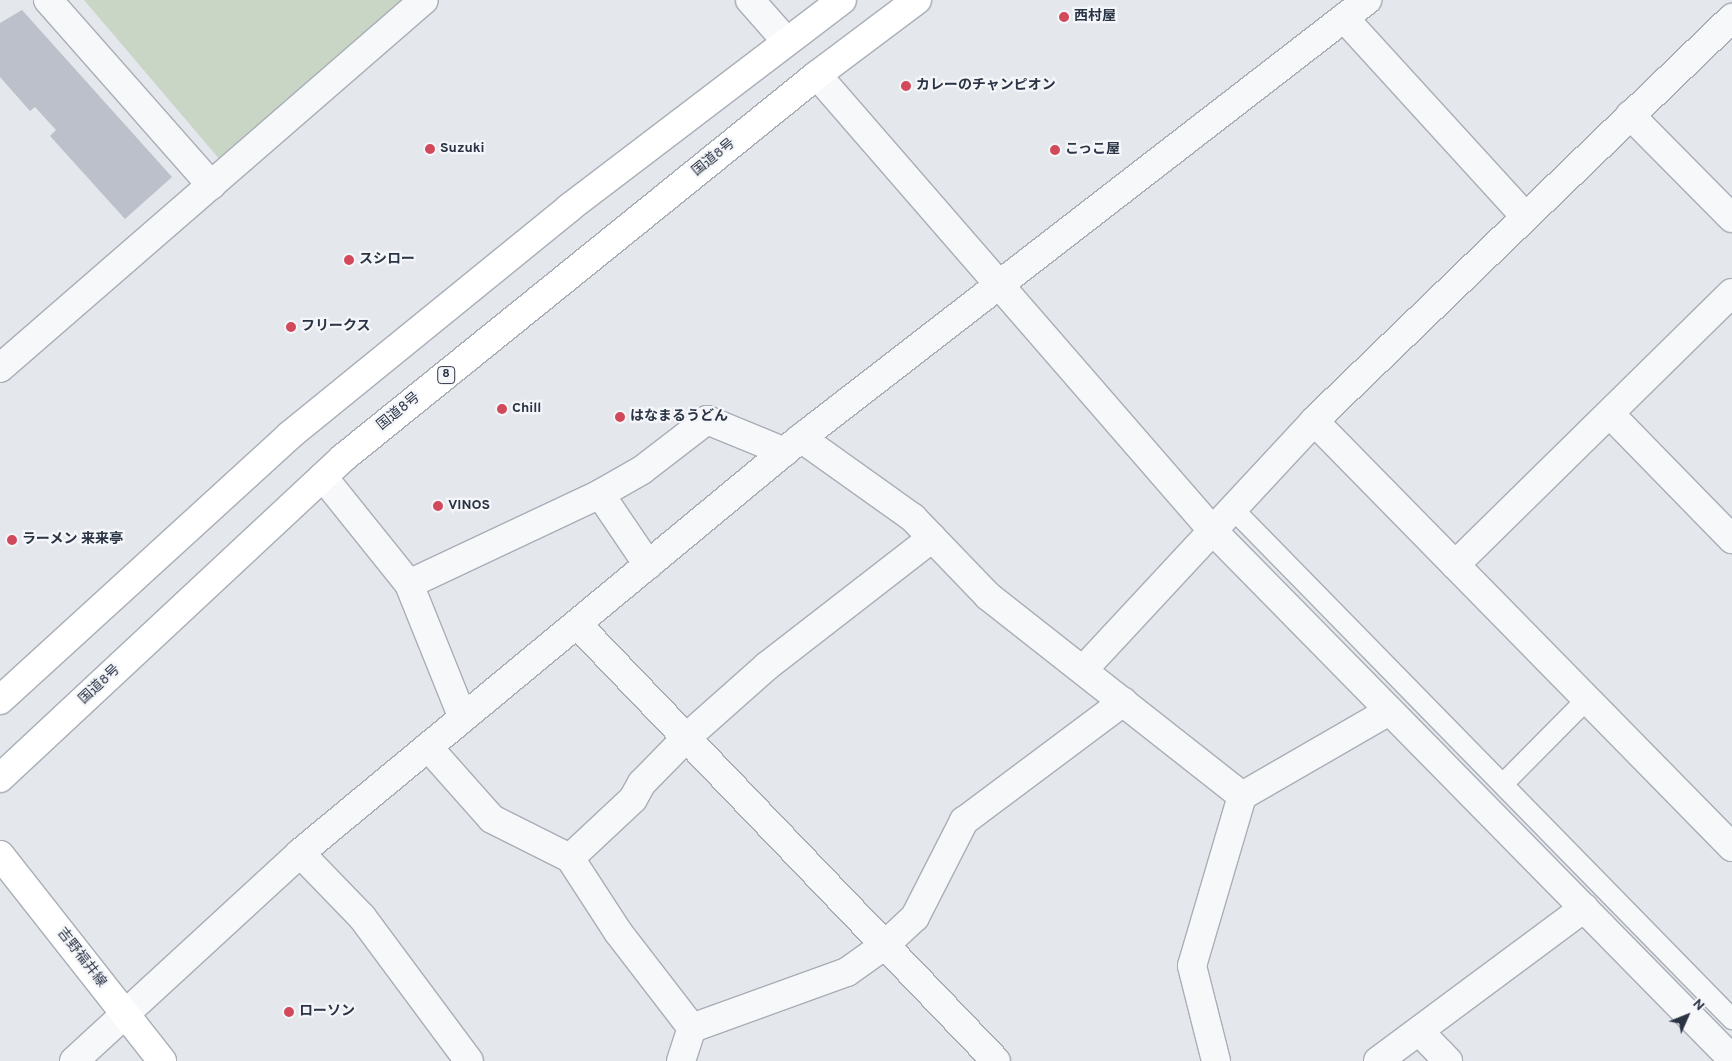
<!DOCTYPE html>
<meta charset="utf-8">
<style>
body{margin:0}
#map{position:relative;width:1732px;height:1061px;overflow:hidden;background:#e4e7ec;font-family:Overpass,"Noto Sans JP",sans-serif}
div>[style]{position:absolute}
.green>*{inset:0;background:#c9d6c5}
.building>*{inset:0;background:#bbc0ca}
.roads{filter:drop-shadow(1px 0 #a9aeb7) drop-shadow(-1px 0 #a9aeb7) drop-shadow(0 1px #a9aeb7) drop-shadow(0 -1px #a9aeb7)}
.pedestrian>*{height:20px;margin:-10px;padding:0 10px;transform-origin:10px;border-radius:10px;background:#f7f8fa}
.minor>*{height:28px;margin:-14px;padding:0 14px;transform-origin:14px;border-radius:14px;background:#f7f8fa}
.secondary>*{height:28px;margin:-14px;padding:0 14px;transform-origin:14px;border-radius:14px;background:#fff}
.trunk>*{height:28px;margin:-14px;padding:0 14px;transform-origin:14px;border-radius:14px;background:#fff}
.dots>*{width:14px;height:14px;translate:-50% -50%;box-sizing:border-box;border:2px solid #f4f6f9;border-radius:50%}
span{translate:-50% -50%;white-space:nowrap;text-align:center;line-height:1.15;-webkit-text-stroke:4.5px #f4f6f9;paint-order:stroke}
.shield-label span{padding:1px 4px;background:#f4f6f9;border:1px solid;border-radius:4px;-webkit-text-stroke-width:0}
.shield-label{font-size:12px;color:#2b3445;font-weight:700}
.poi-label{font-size:14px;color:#2b3445;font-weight:700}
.left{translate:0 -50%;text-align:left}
.street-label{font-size:14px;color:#2b3445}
.north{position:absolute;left:1662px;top:991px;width:50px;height:50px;-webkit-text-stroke:4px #f4f6f9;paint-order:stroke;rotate:46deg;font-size:14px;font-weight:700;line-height:20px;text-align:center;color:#2b3445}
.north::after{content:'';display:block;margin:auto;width:18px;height:22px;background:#2b3445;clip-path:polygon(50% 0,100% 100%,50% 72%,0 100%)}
</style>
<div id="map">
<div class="green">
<div style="clip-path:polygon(84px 0,406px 0,221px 161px)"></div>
</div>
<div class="building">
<div style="clip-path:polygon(22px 10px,172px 177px,125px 219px,50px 136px,56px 130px,35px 107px,30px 111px,0 77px,0 23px)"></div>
</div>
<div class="roads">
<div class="pedestrian">
<div style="left:1233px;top:509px;width:714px;rotate:45.62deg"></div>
<div style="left:1503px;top:784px;width:120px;rotate:-45.3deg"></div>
</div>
<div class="minor">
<div style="left:48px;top:0;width:247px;rotate:48.6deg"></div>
<div style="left:750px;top:0;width:55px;rotate:48.7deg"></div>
<div style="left:1344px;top:18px;width:268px;rotate:47.6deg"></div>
<div style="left:817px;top:75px;width:604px;rotate:49.03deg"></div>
<div style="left:1213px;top:531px;width:740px;rotate:45.49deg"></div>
<div style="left:1630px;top:115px;width:145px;rotate:45.3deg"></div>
<div style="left:0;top:368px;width:561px;rotate:-40.96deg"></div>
<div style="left:1610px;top:414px;width:175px;rotate:45.7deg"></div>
<div style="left:1314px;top:421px;width:597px;rotate:45.54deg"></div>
<div style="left:801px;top:438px;width:138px;rotate:35.5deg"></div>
<div style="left:913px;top:518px;width:108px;rotate:46.1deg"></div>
<div style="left:988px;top:596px;width:323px;rotate:38.2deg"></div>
<div style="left:1242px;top:796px;width:177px;rotate:106.4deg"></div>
<div style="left:1192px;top:966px;width:98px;rotate:75.8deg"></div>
<div style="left:323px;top:477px;width:137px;rotate:51.2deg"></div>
<div style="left:409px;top:584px;width:144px;rotate:68.1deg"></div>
<div style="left:600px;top:494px;width:86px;rotate:55.9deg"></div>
<div style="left:1455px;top:565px;width:388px;rotate:-44.5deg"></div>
<div style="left:409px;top:584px;width:211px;rotate:-25.2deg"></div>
<div style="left:600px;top:494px;width:48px;rotate:-29.7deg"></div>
<div style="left:642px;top:470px;width:82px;rotate:-37.6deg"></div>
<div style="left:707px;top:420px;width:84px;rotate:22.3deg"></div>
<div style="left:577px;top:624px;width:605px;rotate:46.2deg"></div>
<div style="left:1083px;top:670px;width:340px;rotate:-47.1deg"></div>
<div style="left:1314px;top:421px;width:581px;rotate:-43.95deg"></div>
<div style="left:428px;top:747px;width:96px;rotate:48.4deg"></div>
<div style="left:492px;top:819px;width:87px;rotate:26.6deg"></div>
<div style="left:570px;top:858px;width:86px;rotate:-43.1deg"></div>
<div style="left:633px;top:799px;width:18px;rotate:-61deg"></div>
<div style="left:642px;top:783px;width:63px;rotate:-45.6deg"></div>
<div style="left:686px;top:738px;width:108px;rotate:-41.6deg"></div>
<div style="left:767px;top:666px;width:209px;rotate:-37.8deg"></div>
<div style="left:1242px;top:796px;width:170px;rotate:-30deg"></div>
<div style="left:300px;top:853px;width:89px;rotate:45.9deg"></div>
<div style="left:362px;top:917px;width:179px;rotate:53.4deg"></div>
<div style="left:570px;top:858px;width:88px;rotate:57deg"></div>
<div style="left:618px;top:932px;width:121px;rotate:52.4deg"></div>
<div style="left:1419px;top:1031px;width:42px;rotate:46deg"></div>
<div style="left:74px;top:1061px;width:307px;rotate:-42.6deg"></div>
<div style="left:300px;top:853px;width:651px;rotate:-39.64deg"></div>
<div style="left:801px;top:438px;width:716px;rotate:-37.73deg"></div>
<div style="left:681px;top:1061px;width:35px;rotate:-72deg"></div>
<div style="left:692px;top:1028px;width:165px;rotate:-19.9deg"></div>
<div style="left:847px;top:972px;width:47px;rotate:-35.4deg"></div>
<div style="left:885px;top:945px;width:41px;rotate:-43deg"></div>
<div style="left:915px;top:917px;width:108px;rotate:-63deg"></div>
<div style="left:964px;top:821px;width:199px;rotate:-36.8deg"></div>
<div style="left:1378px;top:1061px;width:257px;rotate:-36.6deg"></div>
</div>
<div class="secondary">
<div style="left:0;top:855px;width:262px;rotate:51.8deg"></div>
</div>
<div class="trunk">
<div style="left:0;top:700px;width:393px;rotate:-42.4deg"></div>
<div style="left:290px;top:435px;width:360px;rotate:-39.1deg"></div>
<div style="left:569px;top:208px;width:343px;rotate:-37.3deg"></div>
<div style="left:0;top:778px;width:469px;rotate:-43deg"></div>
<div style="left:343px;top:458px;width:609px;rotate:-38.94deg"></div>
<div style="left:817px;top:75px;width:125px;rotate:-36.9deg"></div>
</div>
</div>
<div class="dots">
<div style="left:1064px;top:17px;background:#d1495b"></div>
<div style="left:906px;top:86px;background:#d1495b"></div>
<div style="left:430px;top:149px;background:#d1495b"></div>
<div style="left:1055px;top:150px;background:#d1495b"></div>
<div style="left:349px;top:260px;background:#d1495b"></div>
<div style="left:291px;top:327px;background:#d1495b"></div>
<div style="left:502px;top:409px;background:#d1495b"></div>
<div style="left:620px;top:417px;background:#d1495b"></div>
<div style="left:438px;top:506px;background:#d1495b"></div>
<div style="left:12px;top:540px;background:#d1495b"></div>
<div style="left:289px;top:1012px;background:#d1495b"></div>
</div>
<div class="shield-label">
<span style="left:446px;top:375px">8</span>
</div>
<div class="poi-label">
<span class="left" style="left:1074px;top:17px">西村屋</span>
<span class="left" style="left:916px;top:86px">カレーのチャンピオン</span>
<span class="left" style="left:440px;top:149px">Suzuki</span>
<span class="left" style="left:1065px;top:150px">こっこ屋</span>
<span class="left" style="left:359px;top:260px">スシロー</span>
<span class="left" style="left:301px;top:327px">フリークス</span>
<span class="left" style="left:512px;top:409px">Chill</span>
<span class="left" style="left:630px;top:417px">はなまるうどん</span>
<span class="left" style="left:448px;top:506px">VINOS</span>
<span class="left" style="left:22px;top:540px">ラーメン 来来亭</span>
<span class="left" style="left:299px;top:1012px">ローソン</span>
</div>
<div class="street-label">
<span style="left:714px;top:158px;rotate:-39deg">国道8号</span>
<span style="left:399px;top:412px;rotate:-39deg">国道8号</span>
<span style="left:100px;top:685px;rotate:-43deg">国道8号</span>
<span style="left:81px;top:958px;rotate:52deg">吉野福井線</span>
</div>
<div class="north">N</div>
</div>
